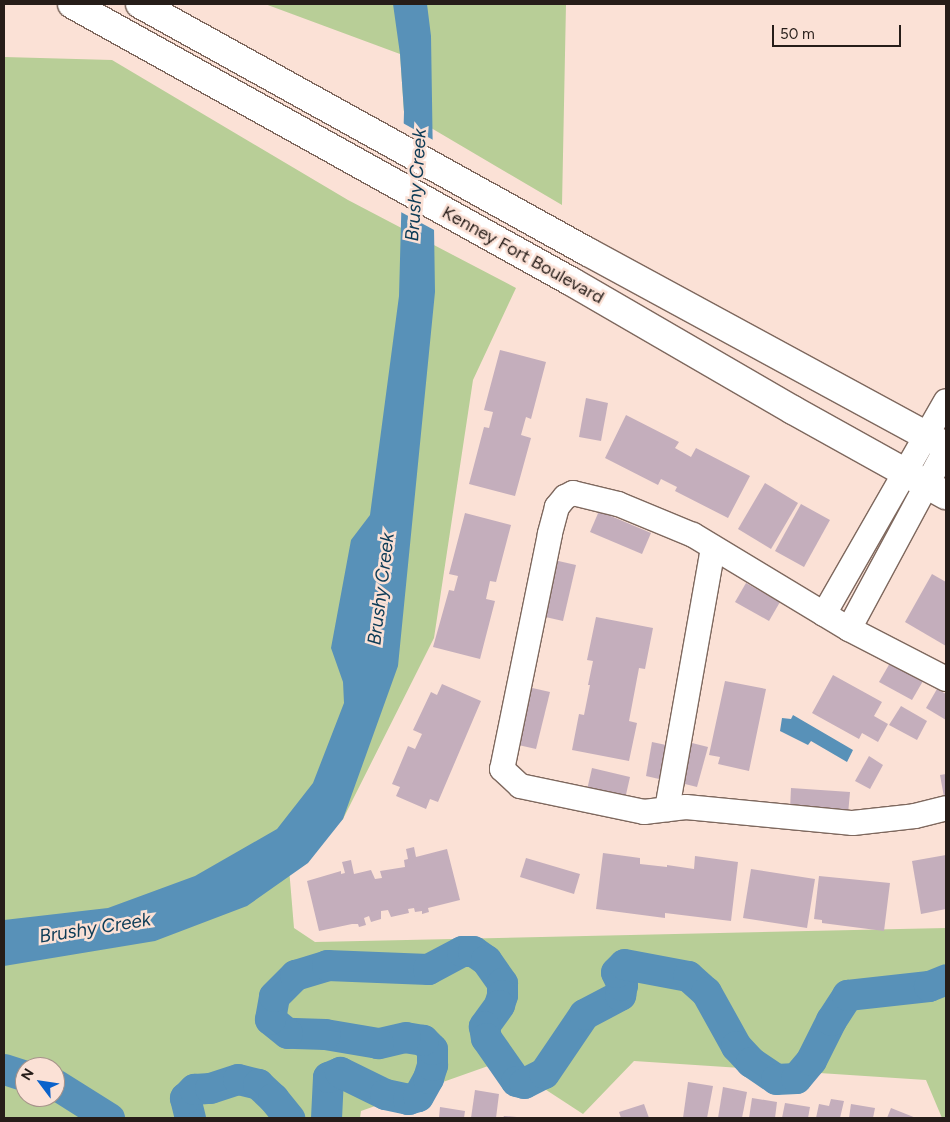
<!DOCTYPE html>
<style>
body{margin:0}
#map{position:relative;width:950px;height:1122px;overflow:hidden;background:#fbe1d6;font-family:Figtree,sans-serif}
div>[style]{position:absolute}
.green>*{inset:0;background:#b8ce97}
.water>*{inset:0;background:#5891b8}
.pier>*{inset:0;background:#fbe1d6}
.river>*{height:31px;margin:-15.5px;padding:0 15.5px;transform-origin:15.5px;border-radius:15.5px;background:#5891b8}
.building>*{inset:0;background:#c4aebc}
.roads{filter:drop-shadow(1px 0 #7e685e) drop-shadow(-1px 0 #7e685e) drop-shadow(0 1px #7e685e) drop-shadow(0 -1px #7e685e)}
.minor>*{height:24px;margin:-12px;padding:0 12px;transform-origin:12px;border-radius:12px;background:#fff}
.major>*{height:28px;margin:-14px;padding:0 14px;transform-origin:14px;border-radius:14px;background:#fff}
span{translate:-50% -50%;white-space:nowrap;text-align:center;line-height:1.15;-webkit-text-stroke:5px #fbe1d6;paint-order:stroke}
.street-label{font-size:18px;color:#261d19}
.water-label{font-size:19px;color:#0c3b56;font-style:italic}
.frame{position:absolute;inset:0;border:5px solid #261d19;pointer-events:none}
.north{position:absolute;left:15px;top:1057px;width:50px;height:50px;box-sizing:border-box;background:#fbe1d6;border:1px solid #a6938a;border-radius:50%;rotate:301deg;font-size:14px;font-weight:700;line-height:20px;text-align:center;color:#261d19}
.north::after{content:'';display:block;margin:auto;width:18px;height:22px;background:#0a62cb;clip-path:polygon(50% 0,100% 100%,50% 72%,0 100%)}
.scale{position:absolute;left:772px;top:25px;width:129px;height:22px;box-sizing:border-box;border:2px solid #261d19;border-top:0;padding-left:6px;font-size:15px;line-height:18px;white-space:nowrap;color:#261d19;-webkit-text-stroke:4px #fbe1d6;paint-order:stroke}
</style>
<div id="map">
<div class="green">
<div style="clip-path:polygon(265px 4px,566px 4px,562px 205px,404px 112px,400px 54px)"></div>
<div style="clip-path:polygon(evenodd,4px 57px,112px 60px,348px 200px,516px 288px,473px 380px,434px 638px,343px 819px,289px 868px,294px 928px,315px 942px,946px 928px,946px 1118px,942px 1118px,926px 1080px,634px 1061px,583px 1114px,534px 1082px,491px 1065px,361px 1111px,360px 1118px,4px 1118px,4px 57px,25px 1067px,55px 1067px,55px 1097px,25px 1097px,25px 1067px)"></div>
</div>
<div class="water">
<div style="clip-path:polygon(393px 4px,427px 4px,431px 36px,435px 292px,398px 666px,343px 819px,308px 863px,247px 906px,155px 941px,4px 966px,4px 920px,108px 908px,195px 876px,277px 829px,313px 783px,344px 703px,343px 682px,331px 648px,351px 540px,370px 515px,399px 296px,404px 112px,400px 54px)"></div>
<div style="clip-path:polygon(793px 715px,853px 750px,847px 762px,811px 741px,808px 745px,780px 731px,782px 718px,791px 719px)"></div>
</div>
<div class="pier">
<div style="clip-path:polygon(401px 122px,435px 141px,436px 231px,399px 211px)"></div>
</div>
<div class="river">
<div style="left:4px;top:1069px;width:22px;rotate:18deg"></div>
<div style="left:55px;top:1084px;width:64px;rotate:32.2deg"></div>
<div style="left:190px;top:1118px;width:21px;rotate:-104deg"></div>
<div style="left:185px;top:1098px;width:13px;rotate:-45deg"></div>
<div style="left:194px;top:1089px;width:16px;rotate:-4deg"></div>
<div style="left:210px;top:1088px;width:29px;rotate:-18deg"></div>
<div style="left:238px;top:1079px;width:21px;rotate:14deg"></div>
<div style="left:258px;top:1084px;width:21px;rotate:43deg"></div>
<div style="left:273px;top:1098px;width:26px;rotate:51deg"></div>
<div style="left:326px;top:1118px;width:41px;rotate:-87.2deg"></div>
<div style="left:328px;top:1077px;width:13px;rotate:-23deg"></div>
<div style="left:340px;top:1072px;width:50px;rotate:26.1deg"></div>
<div style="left:385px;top:1094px;width:24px;rotate:12deg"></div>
<div style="left:408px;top:1099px;width:10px;rotate:-17deg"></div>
<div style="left:418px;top:1096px;width:21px;rotate:-61deg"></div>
<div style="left:428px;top:1078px;width:14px;rotate:-73deg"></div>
<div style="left:432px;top:1065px;width:16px;rotate:-90deg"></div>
<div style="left:432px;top:1049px;width:13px;rotate:-135deg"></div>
<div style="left:423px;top:1040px;width:18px;rotate:-171deg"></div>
<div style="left:405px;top:1037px;width:28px;rotate:167deg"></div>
<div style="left:378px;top:1043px;width:54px;rotate:-170.4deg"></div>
<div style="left:325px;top:1034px;width:38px;rotate:-178deg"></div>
<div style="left:287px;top:1033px;width:22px;rotate:-141deg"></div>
<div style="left:270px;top:1019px;width:23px;rotate:-80deg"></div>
<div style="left:274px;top:996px;width:30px;rotate:-45deg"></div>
<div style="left:295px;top:975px;width:34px;rotate:-17deg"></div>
<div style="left:327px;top:965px;width:101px;rotate:2.3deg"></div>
<div style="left:428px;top:969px;width:38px;rotate:-28deg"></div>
<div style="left:462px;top:951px;width:11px"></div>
<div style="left:473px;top:951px;width:16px;rotate:35deg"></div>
<div style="left:486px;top:960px;width:28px;rotate:55deg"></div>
<div style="left:502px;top:983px;width:12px;rotate:90deg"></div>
<div style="left:502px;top:995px;width:10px;rotate:107deg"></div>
<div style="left:499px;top:1005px;width:26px;rotate:126deg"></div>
<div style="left:484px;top:1026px;width:12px;rotate:81deg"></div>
<div style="left:486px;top:1038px;width:52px;rotate:55.1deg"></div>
<div style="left:516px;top:1081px;width:8px;rotate:14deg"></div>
<div style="left:524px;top:1083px;width:22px;rotate:-27deg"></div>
<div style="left:544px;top:1073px;width:71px;rotate:-55.9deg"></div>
<div style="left:584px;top:1014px;width:41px;rotate:-27.8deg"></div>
<div style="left:620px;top:995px;width:10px;rotate:-79deg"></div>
<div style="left:622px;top:985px;width:14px;rotate:-115deg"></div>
<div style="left:616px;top:972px;width:11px;rotate:-45deg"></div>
<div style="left:624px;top:964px;width:65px;rotate:10.6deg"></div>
<div style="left:688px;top:976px;width:24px;rotate:42deg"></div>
<div style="left:706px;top:992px;width:62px;rotate:60.9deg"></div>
<div style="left:736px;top:1046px;width:22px;rotate:47deg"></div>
<div style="left:751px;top:1062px;width:30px;rotate:34deg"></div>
<div style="left:776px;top:1079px;width:20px;rotate:-3deg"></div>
<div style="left:796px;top:1078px;width:23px;rotate:-50deg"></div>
<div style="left:811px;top:1060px;width:45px;rotate:-63.4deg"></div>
<div style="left:831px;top:1020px;width:30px;rotate:-57deg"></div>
<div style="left:847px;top:995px;width:82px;rotate:-6.3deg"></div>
<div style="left:929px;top:986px;width:18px;rotate:-22deg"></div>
</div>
<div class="building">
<div style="clip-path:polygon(500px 350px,546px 362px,531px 419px,526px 417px,521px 435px,531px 438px,515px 496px,469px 484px,484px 427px,489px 428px,493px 412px,484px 410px)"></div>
<div style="clip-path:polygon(586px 398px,608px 403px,601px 441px,579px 437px)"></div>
<div style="clip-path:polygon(626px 415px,679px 442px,675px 448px,691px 457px,696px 448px,750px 476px,728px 518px,675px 491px,677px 487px,661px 479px,658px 485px,605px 458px)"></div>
<div style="clip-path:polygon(765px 483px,798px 503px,771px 549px,738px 529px)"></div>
<div style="clip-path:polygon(801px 504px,830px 520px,804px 567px,775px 551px)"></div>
<div style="clip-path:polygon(599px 511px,651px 533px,642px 554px,590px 532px)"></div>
<div style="clip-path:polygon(465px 513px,511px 525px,496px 582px,490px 581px,486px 599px,495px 601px,480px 659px,433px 647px,449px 590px,454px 591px,458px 576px,449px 574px)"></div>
<div style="clip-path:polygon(554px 560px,576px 565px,563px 621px,541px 616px)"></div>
<div style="clip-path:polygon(932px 574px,946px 582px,946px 646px,905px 622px)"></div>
<div style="clip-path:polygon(746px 583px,780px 602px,769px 621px,735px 602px)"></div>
<div style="clip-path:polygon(596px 617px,653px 628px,645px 669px,639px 668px,629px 721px,637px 723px,629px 761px,572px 750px,579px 714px,584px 715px,590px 685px,588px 685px,593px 661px,587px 660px)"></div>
<div style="clip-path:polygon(890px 663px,923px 681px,912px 700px,879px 682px)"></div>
<div style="clip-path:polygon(833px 675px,882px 702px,874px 716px,888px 724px,878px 742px,862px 733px,859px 739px,812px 713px)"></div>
<div style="clip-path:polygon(725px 681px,766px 689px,749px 771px,718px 764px,720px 757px,709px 755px)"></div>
<div style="clip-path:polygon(442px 684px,481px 701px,438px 802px,430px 799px,426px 809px,396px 796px,400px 787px,392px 784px,408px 746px,415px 749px,422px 734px,413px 730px,431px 692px,437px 695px)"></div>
<div style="clip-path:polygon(528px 687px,550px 692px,536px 749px,514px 744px)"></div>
<div style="clip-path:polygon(937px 689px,946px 694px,946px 720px,926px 708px)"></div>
<div style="clip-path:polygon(901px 706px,927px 721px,917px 740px,889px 725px)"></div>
<div style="clip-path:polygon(652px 742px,666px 745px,659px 779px,646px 776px)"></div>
<div style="clip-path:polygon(688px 742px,708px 747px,697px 787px,677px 782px)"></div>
<div style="clip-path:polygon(869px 756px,883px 765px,870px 789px,855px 781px)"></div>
<div style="clip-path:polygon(592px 768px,630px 777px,625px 799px,587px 790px)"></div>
<div style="clip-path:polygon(946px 774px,946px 797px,944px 797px,940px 775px)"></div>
<div style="clip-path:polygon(791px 788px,850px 792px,848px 814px,790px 810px)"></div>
<div style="clip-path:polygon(414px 847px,416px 857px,447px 849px,460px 900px,428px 908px,429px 912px,422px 914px,422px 911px,415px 912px,414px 908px,408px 909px,409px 913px,391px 917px,388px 910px,381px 911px,381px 919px,371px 922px,369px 916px,364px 918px,366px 925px,359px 927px,358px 924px,352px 924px,319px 931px,307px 881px,341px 871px,341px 874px,345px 873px,342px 862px,351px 860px,354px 874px,371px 870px,375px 879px,382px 878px,380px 871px,405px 867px,404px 860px,408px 859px,406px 849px)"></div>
<div style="clip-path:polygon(603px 853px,640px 858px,640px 864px,667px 867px,667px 865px,694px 869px,695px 856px,738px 862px,731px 921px,665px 913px,665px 918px,596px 909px)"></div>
<div style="clip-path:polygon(946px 855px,946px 909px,921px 914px,912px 861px)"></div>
<div style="clip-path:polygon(526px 858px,580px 874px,574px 894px,520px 877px)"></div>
<div style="clip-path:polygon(751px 869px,815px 879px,807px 928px,743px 918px)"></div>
<div style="clip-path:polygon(819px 876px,890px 883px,884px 931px,822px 923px,822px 920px,814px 919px)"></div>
<div style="clip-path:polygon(688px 1082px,713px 1086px,707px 1118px,683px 1118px)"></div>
<div style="clip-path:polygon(723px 1087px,747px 1092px,742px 1118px,718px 1118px)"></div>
<div style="clip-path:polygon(475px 1090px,499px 1094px,496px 1118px,471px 1118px)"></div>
<div style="clip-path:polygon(752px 1098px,777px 1102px,775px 1118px,749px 1118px)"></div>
<div style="clip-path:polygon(831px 1099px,844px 1101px,840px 1118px,816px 1118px,819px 1104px,829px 1106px)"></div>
<div style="clip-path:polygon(785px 1103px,810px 1107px,808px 1118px,782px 1118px)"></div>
<div style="clip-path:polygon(644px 1104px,649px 1118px,621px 1118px,619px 1112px)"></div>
<div style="clip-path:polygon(851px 1104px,875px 1108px,873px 1118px,849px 1118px)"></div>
<div style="clip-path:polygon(440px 1107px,465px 1111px,464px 1118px,439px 1118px)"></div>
<div style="clip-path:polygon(891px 1108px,916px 1118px,887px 1118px)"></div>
<div style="clip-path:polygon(504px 1116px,517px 1117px,517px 1118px,503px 1118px)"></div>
</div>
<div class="roads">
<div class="minor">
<div style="left:824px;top:614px;width:245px;rotate:-60.2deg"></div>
<div style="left:849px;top:629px;width:204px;rotate:-61.7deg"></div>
<div style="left:946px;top:679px;width:109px;rotate:-152.7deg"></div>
<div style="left:849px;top:629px;width:182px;rotate:-148.9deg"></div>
<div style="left:693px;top:535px;width:81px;rotate:-157.5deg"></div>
<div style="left:618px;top:504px;width:46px;rotate:-166.3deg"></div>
<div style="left:573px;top:493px;width:9px;rotate:153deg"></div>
<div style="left:565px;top:497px;width:13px;rotate:129deg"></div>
<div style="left:557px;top:507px;width:28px;rotate:105deg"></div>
<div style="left:550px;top:534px;width:240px;rotate:101.5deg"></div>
<div style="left:502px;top:769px;width:25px;rotate:43deg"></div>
<div style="left:520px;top:786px;width:127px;rotate:11.8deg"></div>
<div style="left:644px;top:812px;width:42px;rotate:-6.8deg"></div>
<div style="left:686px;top:807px;width:168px;rotate:5.5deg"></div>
<div style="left:853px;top:823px;width:62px;rotate:-6.4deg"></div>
<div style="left:915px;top:816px;width:32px;rotate:-14deg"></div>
<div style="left:667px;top:809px;width:265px;rotate:-80deg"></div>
</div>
<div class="major">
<div style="left:72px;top:4px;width:572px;rotate:29.07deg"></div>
<div style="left:572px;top:282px;width:255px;rotate:30.1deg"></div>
<div style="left:793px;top:410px;width:175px;rotate:29.1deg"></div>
<div style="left:140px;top:4px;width:512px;rotate:28.97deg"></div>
<div style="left:588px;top:252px;width:407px;rotate:28.5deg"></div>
</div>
</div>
<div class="street-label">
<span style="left:523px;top:255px;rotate:29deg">Kenney Fort Boulevard</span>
</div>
<div class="water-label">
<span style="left:416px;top:185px;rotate:-86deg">Brushy Creek</span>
<span style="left:381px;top:589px;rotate:-83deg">Brushy Creek</span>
<span style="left:95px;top:928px;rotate:-9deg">Brushy Creek</span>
</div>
<div class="frame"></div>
<div class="north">N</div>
<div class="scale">50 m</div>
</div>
